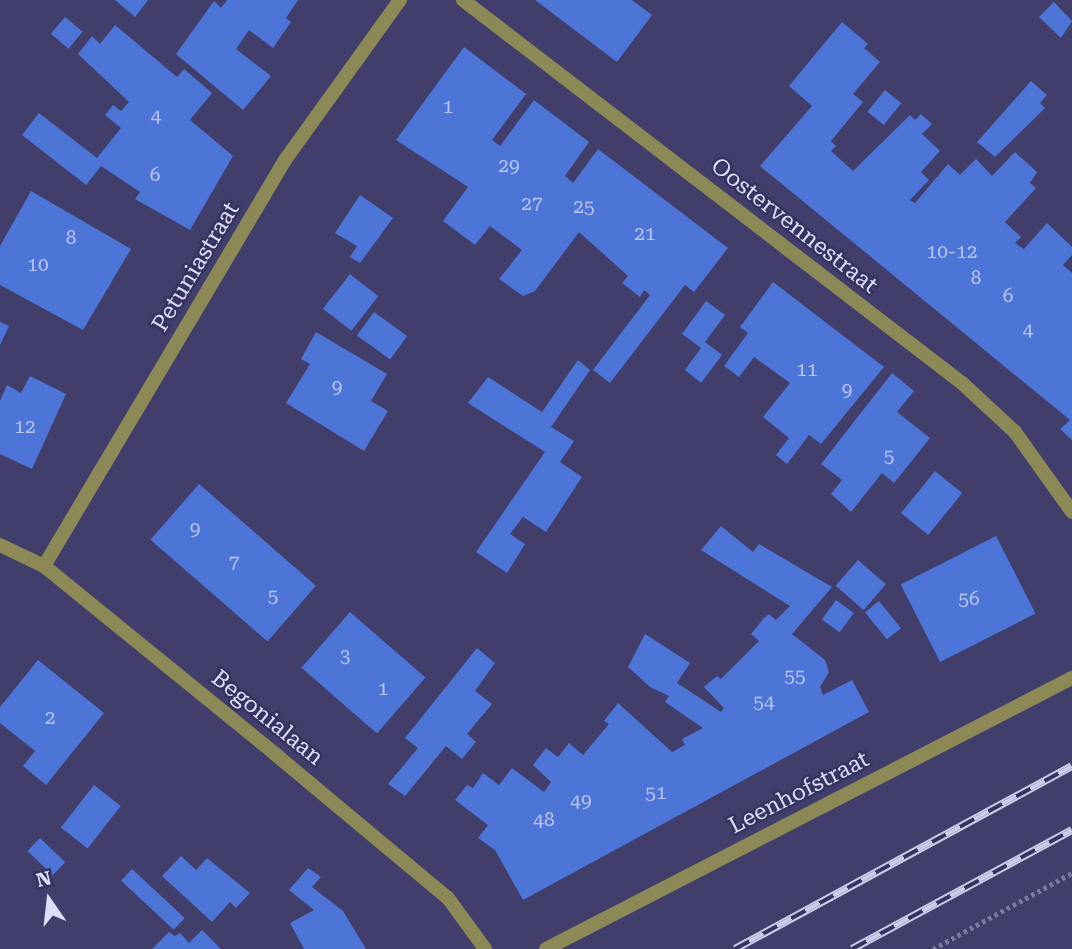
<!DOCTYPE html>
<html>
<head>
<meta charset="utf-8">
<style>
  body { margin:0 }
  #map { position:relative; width:1072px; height:949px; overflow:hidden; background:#413e6b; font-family:"Roboto Serif",serif }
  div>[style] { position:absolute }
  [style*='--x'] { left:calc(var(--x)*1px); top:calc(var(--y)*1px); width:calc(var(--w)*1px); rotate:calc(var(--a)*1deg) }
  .building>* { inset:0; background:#4d74d7; transform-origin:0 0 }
  .path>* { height:4.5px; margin-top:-2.25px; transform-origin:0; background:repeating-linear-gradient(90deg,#7b79a0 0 3.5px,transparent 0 7px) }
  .minor>* { height:14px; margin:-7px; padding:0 7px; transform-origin:7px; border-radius:7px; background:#8c8956 }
  .rail>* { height:8px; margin-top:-4px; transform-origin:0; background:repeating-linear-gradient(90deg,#373360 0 16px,#cccbe9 0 32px); box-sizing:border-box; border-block:2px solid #cccbe9 }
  span { translate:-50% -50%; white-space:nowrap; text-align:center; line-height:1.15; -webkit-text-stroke:5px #373360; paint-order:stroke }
  .number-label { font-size:19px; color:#bac4f1 }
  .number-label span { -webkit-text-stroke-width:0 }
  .street-label { font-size:23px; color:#dedefa }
  .north { position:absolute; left:14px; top:865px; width:70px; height:70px; -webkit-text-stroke:5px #373360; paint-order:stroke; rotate:346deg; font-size:19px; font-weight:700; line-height:28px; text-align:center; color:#dedefa }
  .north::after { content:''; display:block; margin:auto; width:24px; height:32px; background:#dedefa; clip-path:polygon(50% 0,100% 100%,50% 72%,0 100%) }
</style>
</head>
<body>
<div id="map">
  <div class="building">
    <i style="clip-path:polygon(115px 0,148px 0,135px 17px)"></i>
    <i style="clip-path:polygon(227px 0,298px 0,286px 18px,291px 22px,273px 48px,249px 30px,236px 49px,271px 76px,243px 110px,176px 54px,214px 1px,221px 8px)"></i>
    <i style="clip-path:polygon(535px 0,632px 0,652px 15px,617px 62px)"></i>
    <i style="clip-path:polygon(1054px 2px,1072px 21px,1061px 38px,1039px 17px)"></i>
    <i style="left:65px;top:17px;width:23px;height:22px;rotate:40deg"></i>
    <i style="clip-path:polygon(842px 22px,868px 44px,864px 48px,880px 62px,853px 94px,863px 102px,831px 141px,836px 146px,831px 151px,853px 171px,910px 115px,915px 120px,921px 114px,932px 124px,922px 134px,940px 151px,921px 172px,929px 180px,910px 200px,915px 203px,948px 164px,960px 175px,976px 159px,992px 176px,1015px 152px,1037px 172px,1030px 183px,1036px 188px,1005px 222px,1021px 237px,1015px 243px,1024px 249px,1047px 223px,1072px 247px,1072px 255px,1063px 265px,1072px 273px,1072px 440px,1060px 429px,1070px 420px,760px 166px,812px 106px,789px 86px)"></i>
    <i style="clip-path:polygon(115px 25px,177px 77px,184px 69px,212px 93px,190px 120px,233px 156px,190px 230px,135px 199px,140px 192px,101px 166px,86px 185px,22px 135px,39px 113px,97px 158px,121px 128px,105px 115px,113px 105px,121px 111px,129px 102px,78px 54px,92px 36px,100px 44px)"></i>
    <i style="clip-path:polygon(464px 47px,526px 94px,492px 140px,500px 146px,534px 100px,589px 142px,565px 176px,573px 183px,598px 149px,728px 248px,694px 292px,685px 285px,610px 383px,593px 370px,650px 295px,644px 290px,640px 297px,622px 283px,628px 276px,579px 232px,535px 291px,523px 296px,499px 279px,522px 250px,490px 226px,475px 245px,443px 221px,468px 187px,396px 140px)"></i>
    <i style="clip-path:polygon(1031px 81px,1047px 95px,1040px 103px,1045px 108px,995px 157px,977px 142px)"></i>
    <i style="left:885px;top:90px;width:21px;height:28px;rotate:39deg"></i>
    <i style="clip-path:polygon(31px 191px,131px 249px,83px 330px,0 285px,0 246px)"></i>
    <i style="clip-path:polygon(360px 195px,393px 218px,360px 263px,350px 257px,357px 246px,335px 233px)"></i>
    <i style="left:350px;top:274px;width:36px;height:44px;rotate:38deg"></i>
    <i style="clip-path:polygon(773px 282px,884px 367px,821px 444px,809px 435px,787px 464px,776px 455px,789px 438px,763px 417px,790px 383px,754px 357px,739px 377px,724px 366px,748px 333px,740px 327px)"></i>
    <i style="clip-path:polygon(706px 301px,725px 315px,705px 342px,722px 355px,701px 383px,685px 370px,701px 348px,682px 334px)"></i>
    <i style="left:374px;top:312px;width:41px;height:29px;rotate:36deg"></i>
    <i style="clip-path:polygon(0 322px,9px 326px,0 345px)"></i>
    <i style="clip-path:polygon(316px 332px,387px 374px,371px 401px,388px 411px,364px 451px,286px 403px,310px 364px,301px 359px)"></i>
    <i style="clip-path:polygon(578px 360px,590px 370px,551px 427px,574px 441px,560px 462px,582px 477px,546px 532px,523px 517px,510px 534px,525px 544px,507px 573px,476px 552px,545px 452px,468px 403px,488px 377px,542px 412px)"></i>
    <i style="clip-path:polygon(892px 373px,914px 391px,897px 412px,930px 438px,894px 483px,882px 473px,851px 512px,831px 494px,842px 480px,821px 464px)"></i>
    <i style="clip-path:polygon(30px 376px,66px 394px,32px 469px,0 454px,0 401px,7px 385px,21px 393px)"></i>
    <i style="left:935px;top:471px;width:35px;height:54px;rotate:39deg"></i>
    <i style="left:199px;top:484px;width:155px;height:74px;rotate:41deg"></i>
    <i style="clip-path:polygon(721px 526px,753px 552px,759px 544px,832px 587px,792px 634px,825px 660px,829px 672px,820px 687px,823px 695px,852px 680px,869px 712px,523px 900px,495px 850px,478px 838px,488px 825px,455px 800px,467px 785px,473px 788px,483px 773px,499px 785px,512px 768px,544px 792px,551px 782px,533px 765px,546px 748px,558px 757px,569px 743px,583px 755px,609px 724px,604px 721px,618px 703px,672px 752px,685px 745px,682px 739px,703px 728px,665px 702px,669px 696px,650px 687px,628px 667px,645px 634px,690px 663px,677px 683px,721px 712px,724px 708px,704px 687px,717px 676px,721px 679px,759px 641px,751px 634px,764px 618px,769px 614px,776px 620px,790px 606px,701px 550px)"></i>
    <i style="left:996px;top:536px;width:87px;height:107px;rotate:63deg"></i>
    <i style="left:858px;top:560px;width:37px;height:34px;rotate:41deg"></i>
    <i style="left:836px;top:600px;width:22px;height:24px;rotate:36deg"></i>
    <i style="left:879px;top:601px;width:35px;height:18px;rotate:51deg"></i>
    <i style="left:350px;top:612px;width:100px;height:74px;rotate:41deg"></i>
    <i style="clip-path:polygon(477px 648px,495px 663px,475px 691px,492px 704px,467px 734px,476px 742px,462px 759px,446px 746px,405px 796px,388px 784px,418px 748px,405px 738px)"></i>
    <i style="clip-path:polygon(38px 660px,104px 713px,46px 785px,23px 766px,35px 751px,0 723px,0 707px)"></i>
    <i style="left:94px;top:785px;width:34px;height:54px;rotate:38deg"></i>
    <i style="left:40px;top:838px;width:35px;height:18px;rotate:44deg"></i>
    <i style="clip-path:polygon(181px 856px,196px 870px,207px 858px,250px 893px,236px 908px,230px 902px,212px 922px,162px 876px)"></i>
    <i style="clip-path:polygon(308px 868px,321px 877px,312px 887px,343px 911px,366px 949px,304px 949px,290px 923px,314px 910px,289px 890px)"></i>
    <i style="left:132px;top:869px;width:72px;height:16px;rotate:43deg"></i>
    <i style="clip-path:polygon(202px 930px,221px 949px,152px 949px,169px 932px,175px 936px,180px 933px,189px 943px)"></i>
  </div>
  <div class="path">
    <i style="--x:933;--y:949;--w:158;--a:-28.7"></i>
  </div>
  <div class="minor">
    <i style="--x:463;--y:0;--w:629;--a:37.51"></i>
    <i style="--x:962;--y:383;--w:72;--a:42.8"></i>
    <i style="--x:1015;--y:432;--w:98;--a:54.5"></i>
    <i style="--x:0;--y:545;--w:49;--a:25.5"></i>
    <i style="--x:44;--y:566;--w:298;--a:39.1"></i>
    <i style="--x:275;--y:754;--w:225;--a:39.8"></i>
    <i style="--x:448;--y:898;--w:63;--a:54"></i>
    <i style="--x:44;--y:566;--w:472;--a:-59.3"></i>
    <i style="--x:285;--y:160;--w:197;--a:-54.3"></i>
    <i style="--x:546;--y:949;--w:592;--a:-27.26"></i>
  </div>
  <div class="rail">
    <i style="--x:735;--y:949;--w:383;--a:-28.5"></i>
    <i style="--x:852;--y:949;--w:250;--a:-28.4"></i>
  </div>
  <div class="number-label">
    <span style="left:448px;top:107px">1</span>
    <span style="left:156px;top:116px">4</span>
    <span style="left:509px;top:166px">29</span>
    <span style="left:155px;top:175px">6</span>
    <span style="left:532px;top:204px">27</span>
    <span style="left:584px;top:207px">25</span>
    <span style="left:645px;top:234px">21</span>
    <span style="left:71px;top:238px">8</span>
    <span style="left:952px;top:252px">10-12</span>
    <span style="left:38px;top:265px">10</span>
    <span style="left:976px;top:278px">8</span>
    <span style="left:1008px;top:296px">6</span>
    <span style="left:1028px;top:330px">4</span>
    <span style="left:807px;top:370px">11</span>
    <span style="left:337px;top:387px">9</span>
    <span style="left:847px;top:390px">9</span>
    <span style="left:25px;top:427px">12</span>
    <span style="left:889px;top:456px">5</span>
    <span style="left:195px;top:529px">9</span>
    <span style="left:234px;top:563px">7</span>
    <span style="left:273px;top:596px">5</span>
    <span style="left:969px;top:599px">56</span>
    <span style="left:345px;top:656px">3</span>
    <span style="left:795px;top:676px">55</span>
    <span style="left:383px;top:689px">1</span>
    <span style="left:764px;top:702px">54</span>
    <span style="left:50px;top:718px">2</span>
    <span style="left:656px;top:793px">51</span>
    <span style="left:581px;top:801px">49</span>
    <span style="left:544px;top:820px">48</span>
  </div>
  <div class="street-label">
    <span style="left:794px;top:226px;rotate:38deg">Oostervennestraat</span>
    <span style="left:196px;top:267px;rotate:-59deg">Petuniastraat</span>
    <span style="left:267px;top:718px;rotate:39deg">Begonialaan</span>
    <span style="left:799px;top:793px;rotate:-27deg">Leenhofstraat</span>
  </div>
  <div class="north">N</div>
</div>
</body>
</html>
